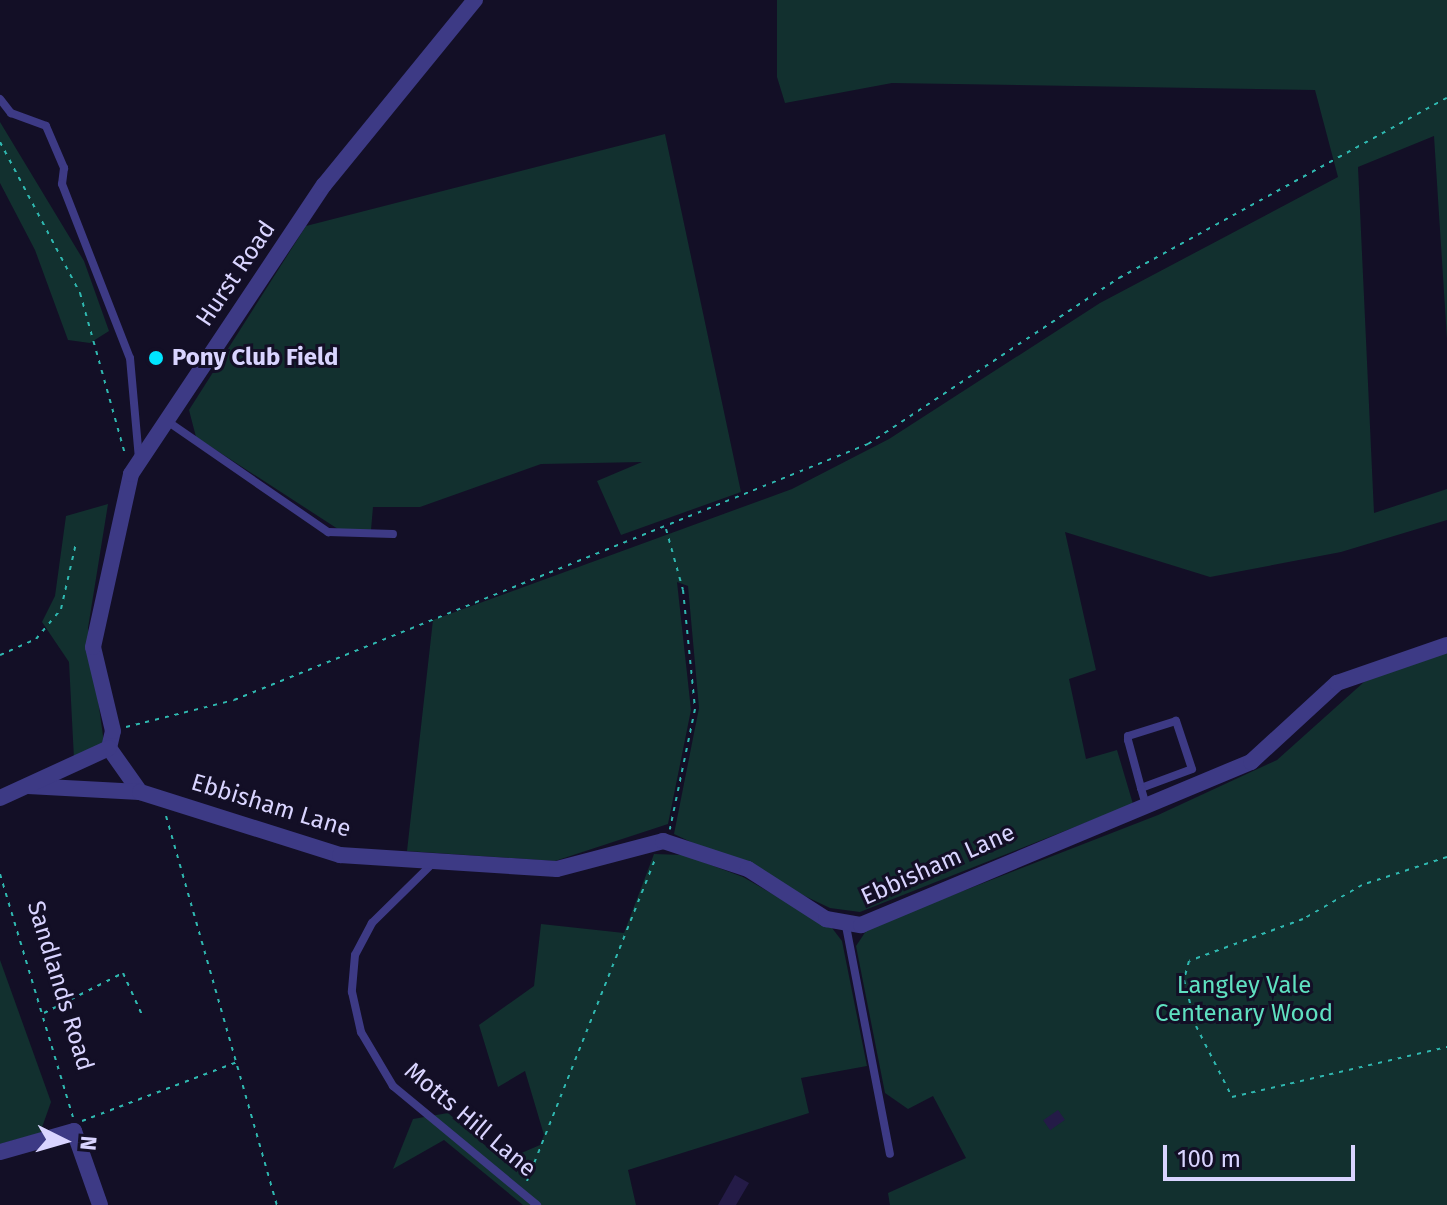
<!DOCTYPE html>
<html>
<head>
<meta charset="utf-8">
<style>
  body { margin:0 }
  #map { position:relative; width:1447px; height:1205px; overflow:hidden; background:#130f26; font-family:"Fira Sans",sans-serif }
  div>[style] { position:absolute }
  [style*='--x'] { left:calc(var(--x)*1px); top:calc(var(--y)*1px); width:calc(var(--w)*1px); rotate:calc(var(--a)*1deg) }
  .green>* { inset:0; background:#12302f }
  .building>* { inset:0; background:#241b47; transform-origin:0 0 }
  .path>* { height:2px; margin-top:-1px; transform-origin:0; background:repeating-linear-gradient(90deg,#2fb8b0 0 4px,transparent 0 10px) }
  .service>* { height:8px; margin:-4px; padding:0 4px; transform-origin:4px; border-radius:4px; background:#3d3a85 }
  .minor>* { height:16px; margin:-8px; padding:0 8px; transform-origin:8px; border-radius:8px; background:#3d3a85 }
  .dots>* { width:22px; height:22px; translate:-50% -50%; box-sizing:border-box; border:4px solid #130f26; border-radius:50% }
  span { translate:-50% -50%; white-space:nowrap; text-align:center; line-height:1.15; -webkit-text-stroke:6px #130f26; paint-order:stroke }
  .street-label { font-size:24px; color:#d9d4ff }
  .poi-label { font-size:24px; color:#d9d4ff; font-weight:700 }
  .left { translate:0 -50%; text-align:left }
  .park-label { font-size:24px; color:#5fe0c0 }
  .north { position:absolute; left:24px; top:1101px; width:80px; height:80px; -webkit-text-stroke:6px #130f26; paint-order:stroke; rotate:95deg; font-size:22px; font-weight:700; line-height:32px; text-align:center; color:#d9d4ff }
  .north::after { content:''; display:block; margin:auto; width:28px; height:36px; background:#d9d4ff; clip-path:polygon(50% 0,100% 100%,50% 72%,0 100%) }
  .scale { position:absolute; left:1163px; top:1145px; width:192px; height:36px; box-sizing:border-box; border:4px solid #d9d4ff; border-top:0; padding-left:10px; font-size:24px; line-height:28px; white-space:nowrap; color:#d9d4ff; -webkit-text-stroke:6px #130f26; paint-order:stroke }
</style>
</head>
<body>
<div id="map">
  <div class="green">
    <i style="clip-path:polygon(777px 0,1447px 0,1447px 339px,1434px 136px,1358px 167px,1374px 513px,1447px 489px,1447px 520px,1341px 552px,1210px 577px,1065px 532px,1096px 670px,1069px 679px,1086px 759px,1117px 750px,1133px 804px,860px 912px,830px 908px,674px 834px,699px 708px,688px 586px,677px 582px,691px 710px,668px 824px,555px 861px,407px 851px,433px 620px,792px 489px,889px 439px,1100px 303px,1338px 177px,1315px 90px,892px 83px,785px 103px,777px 77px)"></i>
    <i style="clip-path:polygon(0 122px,84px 261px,109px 331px,90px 343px,68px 340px,35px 250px,0 183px)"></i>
    <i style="clip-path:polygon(665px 134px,741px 492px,621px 535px,597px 481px,642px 462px,541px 464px,420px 507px,373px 507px,371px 530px,341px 531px,196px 437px,189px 410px,306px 226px)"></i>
    <i style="clip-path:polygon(108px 504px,88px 628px,104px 743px,74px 759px,69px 662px,42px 622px,55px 596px,66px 516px)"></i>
    <i style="clip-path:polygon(1447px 645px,1447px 1205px,890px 1205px,888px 1193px,966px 1158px,933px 1096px,908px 1109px,885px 1093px,856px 946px,868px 928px,1158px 815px,1277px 760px,1364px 682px)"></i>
    <i style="clip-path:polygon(654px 854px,684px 855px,743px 877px,832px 928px,842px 941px,867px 1066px,801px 1078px,809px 1113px,628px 1170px,636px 1205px,523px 1205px,444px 1140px,393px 1169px,413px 1119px,448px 1113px,503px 1161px,540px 1145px,544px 1135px,525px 1071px,498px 1087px,479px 1025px,534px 986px,541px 924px,624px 933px)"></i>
    <i style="clip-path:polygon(0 960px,51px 1102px,40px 1133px,0 1144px)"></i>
  </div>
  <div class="building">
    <i style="left:1058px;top:1110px;width:12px;height:18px;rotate:55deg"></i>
    <i style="clip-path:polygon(735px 1175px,749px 1183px,736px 1205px,718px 1205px)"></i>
  </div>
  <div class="path">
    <i style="--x:0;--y:142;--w:171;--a:62.1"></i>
    <i style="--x:80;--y:293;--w:167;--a:74.4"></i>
    <i style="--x:666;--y:529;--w:63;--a:74.4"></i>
    <i style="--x:683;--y:590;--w:120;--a:84.2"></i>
    <i style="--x:695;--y:709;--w:123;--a:101.8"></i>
    <i style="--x:0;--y:655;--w:39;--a:-24"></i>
    <i style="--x:36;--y:639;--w:39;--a:-50"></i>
    <i style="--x:61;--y:609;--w:68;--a:-77.2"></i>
    <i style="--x:126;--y:727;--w:111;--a:-14"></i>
    <i style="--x:234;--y:700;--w:684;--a:-21.99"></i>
    <i style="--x:868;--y:444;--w:301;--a:-33.5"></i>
    <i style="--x:1119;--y:278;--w:374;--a:-28.8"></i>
    <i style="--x:166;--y:816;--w:405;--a:74.1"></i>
    <i style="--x:1447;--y:857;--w:89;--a:161.8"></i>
    <i style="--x:1362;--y:885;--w:68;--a:150"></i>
    <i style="--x:1303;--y:919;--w:121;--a:159.8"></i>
    <i style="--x:1189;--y:961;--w:20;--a:105"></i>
    <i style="--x:1184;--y:980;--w:48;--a:75.4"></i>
    <i style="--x:1196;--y:1026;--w:80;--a:63.1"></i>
    <i style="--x:1232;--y:1097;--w:221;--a:-13.1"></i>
    <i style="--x:0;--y:874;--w:255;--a:73.3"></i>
    <i style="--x:44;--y:1013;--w:89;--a:-26.9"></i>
    <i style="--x:123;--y:973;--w:48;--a:65.6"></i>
    <i style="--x:82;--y:1121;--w:166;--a:-20.8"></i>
    <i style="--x:527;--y:1181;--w:346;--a:-68.3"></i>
  </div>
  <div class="service">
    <i style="--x:0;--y:99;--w:18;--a:52"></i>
    <i style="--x:11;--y:113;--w:37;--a:20"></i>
    <i style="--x:46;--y:126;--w:46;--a:66.8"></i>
    <i style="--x:64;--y:168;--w:16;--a:97"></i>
    <i style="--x:62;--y:184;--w:187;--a:68.7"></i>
    <i style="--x:130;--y:358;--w:101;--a:84.9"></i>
    <i style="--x:167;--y:421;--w:196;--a:34.6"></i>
    <i style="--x:328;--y:532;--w:65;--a:1.8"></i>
    <i style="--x:1141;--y:788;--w:54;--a:-20.4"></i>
    <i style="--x:1192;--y:769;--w:51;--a:-108.4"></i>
    <i style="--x:1176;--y:721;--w:50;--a:162.6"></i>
    <i style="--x:1128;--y:736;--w:4;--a:90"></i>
    <i style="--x:1128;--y:740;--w:50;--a:74.8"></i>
    <i style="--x:1141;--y:788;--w:19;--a:74"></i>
    <i style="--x:434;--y:862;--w:87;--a:135.5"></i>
    <i style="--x:372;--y:923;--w:36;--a:118"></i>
    <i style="--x:355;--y:955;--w:37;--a:95"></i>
    <i style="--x:352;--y:992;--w:41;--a:77.3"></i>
    <i style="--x:361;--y:1032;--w:63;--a:59.3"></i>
    <i style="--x:393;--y:1086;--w:187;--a:39.6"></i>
    <i style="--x:846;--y:926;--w:232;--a:79.1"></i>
  </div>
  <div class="minor">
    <i style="--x:109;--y:748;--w:17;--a:-77"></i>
    <i style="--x:113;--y:731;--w:86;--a:-103.4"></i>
    <i style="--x:93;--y:647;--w:177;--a:-77.6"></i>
    <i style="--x:131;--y:474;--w:348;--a:-56.3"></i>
    <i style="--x:324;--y:185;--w:239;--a:-50.8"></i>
    <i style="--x:109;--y:748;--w:54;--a:54.8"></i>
    <i style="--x:28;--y:786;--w:112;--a:3.1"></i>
    <i style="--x:140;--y:792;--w:210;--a:17.5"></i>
    <i style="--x:340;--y:855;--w:217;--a:3.7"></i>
    <i style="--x:557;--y:869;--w:110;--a:-14.8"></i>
    <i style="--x:663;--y:841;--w:89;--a:18.2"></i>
    <i style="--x:748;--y:869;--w:93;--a:32.7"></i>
    <i style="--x:826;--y:919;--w:36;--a:10"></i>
    <i style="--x:861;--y:925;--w:423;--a:-22.7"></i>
    <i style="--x:1251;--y:762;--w:117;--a:-42.6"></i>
    <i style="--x:1337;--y:683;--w:116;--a:-19.1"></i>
    <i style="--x:0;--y:798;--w:120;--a:-24.6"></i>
    <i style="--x:0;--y:1152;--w:77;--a:-15.8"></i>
    <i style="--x:74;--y:1131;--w:78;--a:70.6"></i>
  </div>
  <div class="dots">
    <i style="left:156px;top:358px;background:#00e5ff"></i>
  </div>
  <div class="street-label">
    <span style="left:236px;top:274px;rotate:-56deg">Hurst Road</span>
    <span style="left:271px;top:806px;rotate:17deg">Ebbisham Lane</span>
    <span style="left:938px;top:865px;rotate:-24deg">Ebbisham Lane</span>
    <span style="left:60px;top:986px;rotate:73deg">Sandlands Road</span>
    <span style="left:470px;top:1120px;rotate:40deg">Motts Hill Lane</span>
  </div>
  <div class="poi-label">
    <span class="left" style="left:172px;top:358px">Pony Club Field</span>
  </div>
  <div class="park-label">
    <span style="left:1244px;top:1000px">Langley Vale<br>Centenary Wood</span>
  </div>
  <div class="north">N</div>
  <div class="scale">100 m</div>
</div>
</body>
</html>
